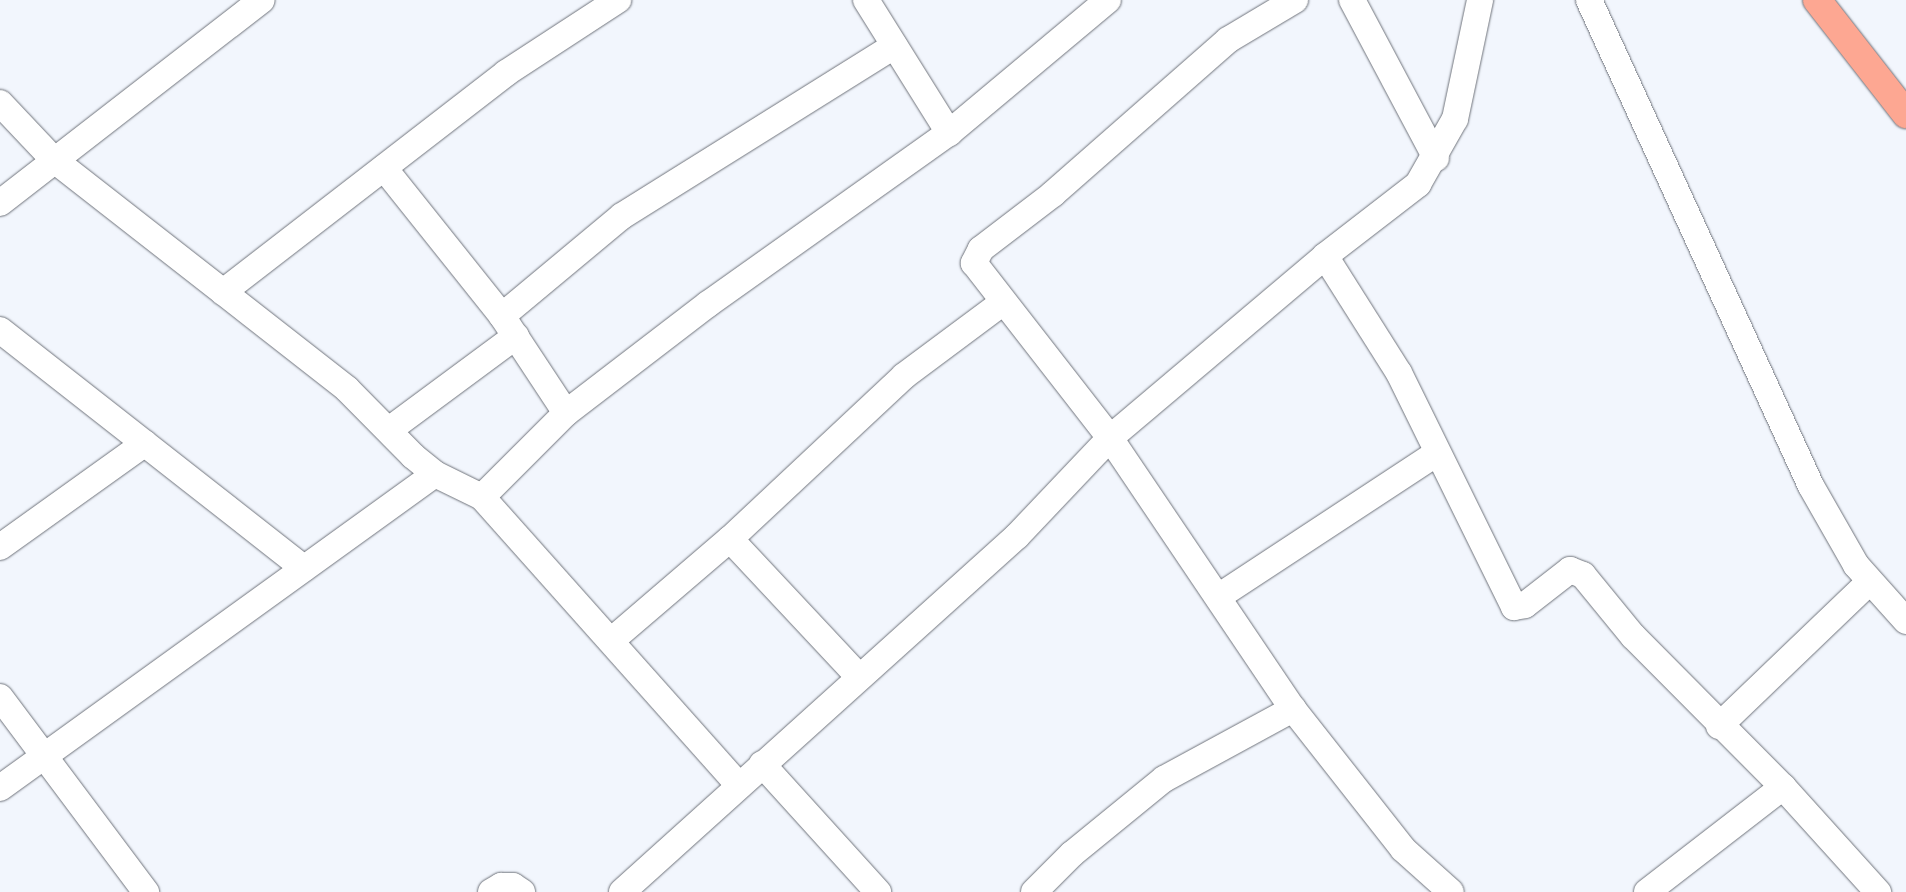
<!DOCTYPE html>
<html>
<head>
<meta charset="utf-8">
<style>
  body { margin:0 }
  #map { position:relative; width:1906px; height:892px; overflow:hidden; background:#f2f6fd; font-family:"Sofia Sans Condensed",sans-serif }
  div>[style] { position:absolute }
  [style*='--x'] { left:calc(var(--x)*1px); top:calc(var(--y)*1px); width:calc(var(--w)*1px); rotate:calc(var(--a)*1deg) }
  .roads { filter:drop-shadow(0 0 1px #6f737b) drop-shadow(0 0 1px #6f737b) }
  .street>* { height:26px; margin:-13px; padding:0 13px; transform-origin:13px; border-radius:13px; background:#fff }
  .highway>* { height:28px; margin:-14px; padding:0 14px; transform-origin:14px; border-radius:14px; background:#fda792 }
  span { translate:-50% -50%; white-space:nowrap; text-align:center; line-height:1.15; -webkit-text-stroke:5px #fff; paint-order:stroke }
</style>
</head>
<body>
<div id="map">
  <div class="roads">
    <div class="street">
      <i style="--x:866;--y:0;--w:157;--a:58"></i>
      <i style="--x:1295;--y:0;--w:78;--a:149.2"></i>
      <i style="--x:1228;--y:40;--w:233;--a:138.7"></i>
      <i style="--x:1053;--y:194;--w:91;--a:142.6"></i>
      <i style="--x:981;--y:249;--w:16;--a:117"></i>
      <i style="--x:974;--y:263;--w:222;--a:52.1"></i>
      <i style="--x:1110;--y:438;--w:327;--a:56"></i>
      <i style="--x:1293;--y:709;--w:178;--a:51.8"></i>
      <i style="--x:1403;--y:849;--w:64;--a:41.9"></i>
      <i style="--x:1352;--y:0;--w:179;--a:62"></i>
      <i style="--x:1589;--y:0;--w:534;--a:65.45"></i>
      <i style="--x:1811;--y:486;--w:91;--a:60.3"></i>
      <i style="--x:1856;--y:565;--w:75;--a:48.2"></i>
      <i style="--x:0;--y:103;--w:77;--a:46.6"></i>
      <i style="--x:53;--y:159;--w:373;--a:38"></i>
      <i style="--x:347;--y:389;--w:94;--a:45.4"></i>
      <i style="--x:413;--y:456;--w:28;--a:39"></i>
      <i style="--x:435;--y:474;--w:52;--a:26.1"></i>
      <i style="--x:482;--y:497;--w:386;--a:48.3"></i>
      <i style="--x:384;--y:168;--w:189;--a:51.4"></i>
      <i style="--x:502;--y:316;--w:116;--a:56.6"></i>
      <i style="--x:0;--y:203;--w:331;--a:-37.8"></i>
      <i style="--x:1325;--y:256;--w:138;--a:57.7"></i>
      <i style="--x:1399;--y:373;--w:261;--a:63.8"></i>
      <i style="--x:1514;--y:607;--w:11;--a:-10"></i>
      <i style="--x:1525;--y:605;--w:57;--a:-37.9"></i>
      <i style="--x:1570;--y:570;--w:14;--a:21"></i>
      <i style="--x:1583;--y:575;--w:79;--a:50.7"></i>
      <i style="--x:1633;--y:636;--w:213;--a:45.2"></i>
      <i style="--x:1783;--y:787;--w:142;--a:47.9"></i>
      <i style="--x:223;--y:292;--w:358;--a:-37.7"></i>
      <i style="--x:506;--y:73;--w:134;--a:-33.1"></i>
      <i style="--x:502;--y:316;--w:156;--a:-39.8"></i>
      <i style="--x:622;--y:216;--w:321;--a:-32"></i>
      <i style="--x:0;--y:330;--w:386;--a:38.1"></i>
      <i style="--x:389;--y:430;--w:158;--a:-36.5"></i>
      <i style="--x:482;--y:497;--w:119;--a:-45"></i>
      <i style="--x:566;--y:413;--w:179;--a:-37.5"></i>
      <i style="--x:708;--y:304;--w:296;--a:-35.4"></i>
      <i style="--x:949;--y:133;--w:207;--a:-39.9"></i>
      <i style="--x:730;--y:539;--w:189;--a:46.9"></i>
      <i style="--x:0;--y:547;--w:178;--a:-35.6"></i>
      <i style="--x:1218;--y:597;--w:261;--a:-33.3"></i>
      <i style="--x:612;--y:640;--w:155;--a:-40.6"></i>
      <i style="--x:730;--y:539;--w:238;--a:-43.1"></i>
      <i style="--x:904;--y:376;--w:122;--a:-36.7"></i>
      <i style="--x:0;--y:697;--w:244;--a:53.2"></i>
      <i style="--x:1719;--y:726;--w:208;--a:-43.8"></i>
      <i style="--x:762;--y:764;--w:173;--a:47.8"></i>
      <i style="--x:0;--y:788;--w:536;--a:-35.82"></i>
      <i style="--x:491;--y:892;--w:12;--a:-31"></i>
      <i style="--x:501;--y:886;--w:12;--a:0"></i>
      <i style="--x:513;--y:886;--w:11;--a:34"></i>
      <i style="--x:622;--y:892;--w:532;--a:-42.03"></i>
      <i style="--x:1017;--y:536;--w:135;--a:-46.5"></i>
      <i style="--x:1110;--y:438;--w:282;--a:-40.2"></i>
      <i style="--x:1325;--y:256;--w:118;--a:-37.7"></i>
      <i style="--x:1418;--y:184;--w:75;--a:-60.4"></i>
      <i style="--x:1455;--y:119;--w:122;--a:-78.1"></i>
      <i style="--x:1034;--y:892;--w:54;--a:-45"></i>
      <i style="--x:1072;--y:854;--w:119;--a:-39.2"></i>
      <i style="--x:1164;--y:779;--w:147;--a:-28.5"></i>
      <i style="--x:1647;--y:892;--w:172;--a:-37.7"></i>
    </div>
    <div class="highway">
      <i style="--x:1817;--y:0;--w:145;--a:52"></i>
    </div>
  </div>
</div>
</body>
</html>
